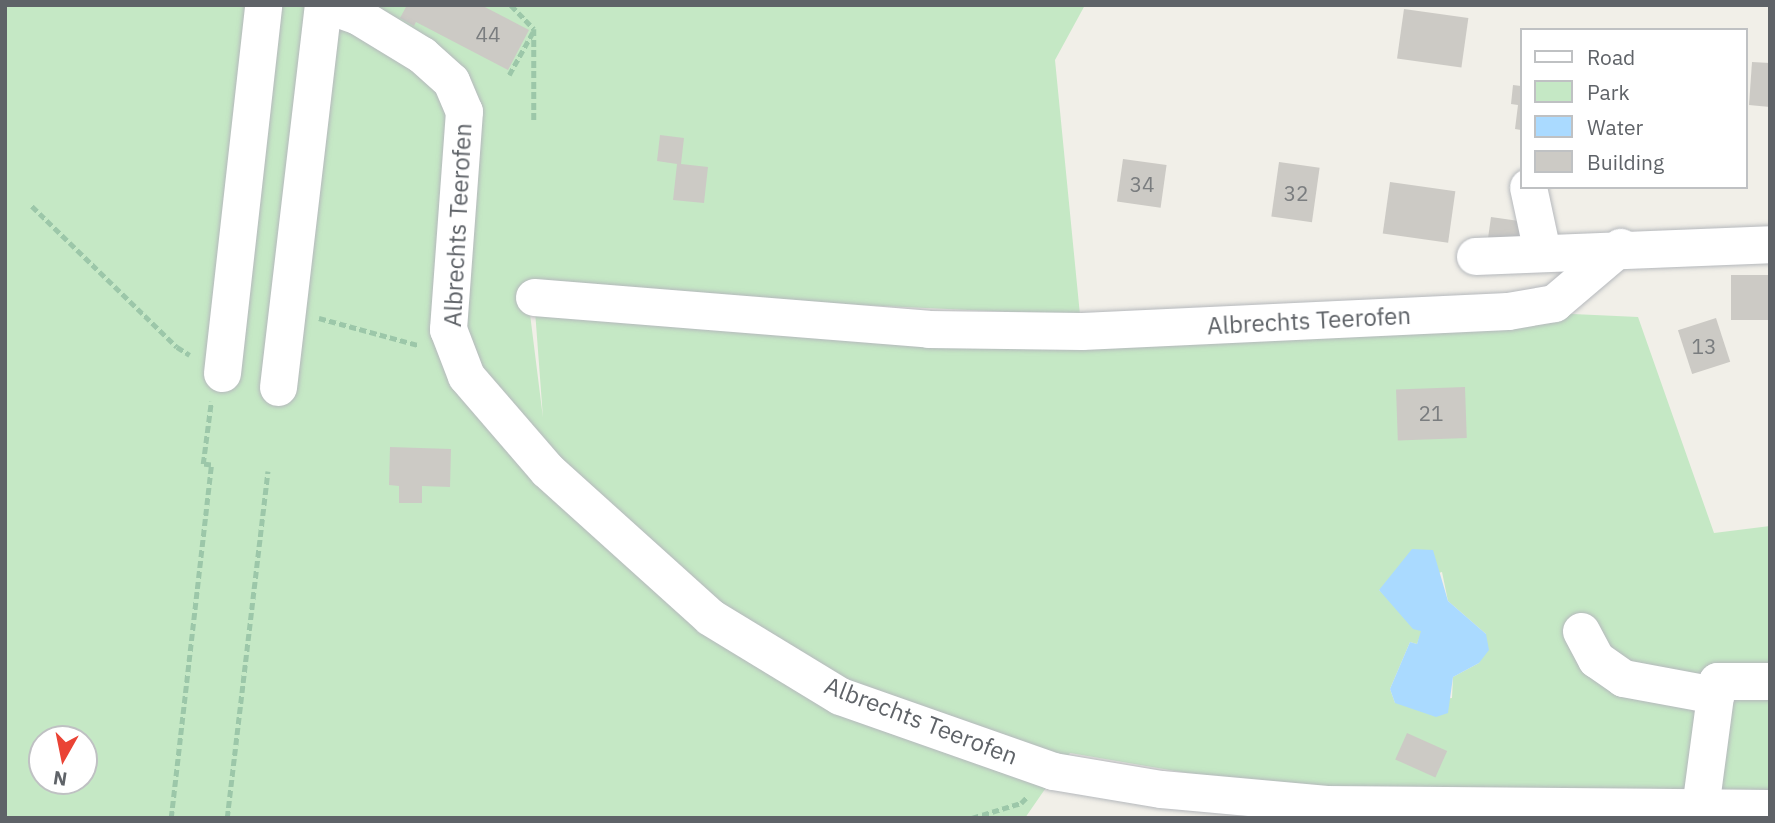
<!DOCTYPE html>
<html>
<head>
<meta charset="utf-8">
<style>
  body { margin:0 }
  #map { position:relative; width:1775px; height:823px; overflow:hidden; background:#f1efe8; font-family:"IBM Plex Sans",sans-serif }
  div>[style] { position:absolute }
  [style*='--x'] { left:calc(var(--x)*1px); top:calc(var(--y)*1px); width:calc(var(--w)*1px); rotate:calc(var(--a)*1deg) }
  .green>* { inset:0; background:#c5e8c5 }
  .water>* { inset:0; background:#aadaff }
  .building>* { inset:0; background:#cccac5; transform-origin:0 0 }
  .path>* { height:4.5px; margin-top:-2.25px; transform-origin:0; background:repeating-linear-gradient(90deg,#9cc7a9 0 7px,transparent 0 10.5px) }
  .roads { filter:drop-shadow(0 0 2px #b5b8bc) drop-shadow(0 0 2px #b5b8bc) }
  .minor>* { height:37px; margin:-18.5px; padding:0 18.5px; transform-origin:18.5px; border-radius:18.5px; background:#fff }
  span { translate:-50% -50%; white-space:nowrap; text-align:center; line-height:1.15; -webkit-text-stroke:5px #fff; paint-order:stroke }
  .number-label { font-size:21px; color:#7a7d7f }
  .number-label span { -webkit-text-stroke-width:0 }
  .street-label { font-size:24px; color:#5f6368 }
  .frame { position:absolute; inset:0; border:7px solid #5f6368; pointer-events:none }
  .legend { position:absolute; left:1520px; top:28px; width:228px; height:161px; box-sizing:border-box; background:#fff; border:2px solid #bfc1c3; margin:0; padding:9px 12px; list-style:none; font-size:21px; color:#5f6368 }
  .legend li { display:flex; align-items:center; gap:14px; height:35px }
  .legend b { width:35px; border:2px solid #bfc1c3 }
  .north { position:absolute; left:28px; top:725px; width:70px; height:70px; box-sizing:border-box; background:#fff; border:2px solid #bfc1c3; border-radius:50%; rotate:189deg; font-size:19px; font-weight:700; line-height:28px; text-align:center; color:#5f6368 }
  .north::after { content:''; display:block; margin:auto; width:24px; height:32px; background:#ea4335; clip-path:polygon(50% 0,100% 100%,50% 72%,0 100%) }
</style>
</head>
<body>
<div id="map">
  <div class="green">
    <i style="clip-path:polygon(evenodd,5px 5px,1085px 5px,1055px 60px,1080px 315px,527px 290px,543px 418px,534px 297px,929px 329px,1508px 311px,1638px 317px,1714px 533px,1770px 526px,1770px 791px,1304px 787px,1240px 782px,1070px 753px,1025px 818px,5px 818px,5px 5px,1442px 572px,1448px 601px,1486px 634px,1479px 663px,1453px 677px,1452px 698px,1395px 703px,1390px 689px,1410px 642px,1417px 644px,1422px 631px,1379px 590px,1442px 572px,5px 5px,42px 739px,84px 739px,84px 781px,42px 781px,42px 739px)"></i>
  </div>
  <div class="water">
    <i style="clip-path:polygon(1412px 549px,1433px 550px,1448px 601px,1486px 634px,1489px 650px,1479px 663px,1453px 677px,1448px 713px,1436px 717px,1395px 703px,1390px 689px,1410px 642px,1417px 644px,1421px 631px,1413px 629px,1379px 590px)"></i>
  </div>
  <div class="building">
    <i style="clip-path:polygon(407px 5px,481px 5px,529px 30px,508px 70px,416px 22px,414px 26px,400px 18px)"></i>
    <i style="left:1404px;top:9px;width:65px;height:50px;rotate:8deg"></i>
    <i style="clip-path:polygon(1752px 62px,1770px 63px,1770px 107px,1749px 105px)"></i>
    <i style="clip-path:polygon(1513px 85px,1521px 86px,1521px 130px,1515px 129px,1518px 105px,1511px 104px)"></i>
    <i style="clip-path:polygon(660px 135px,684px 138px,681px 164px,708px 167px,704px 203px,673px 200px,677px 164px,657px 161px)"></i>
    <i style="left:1123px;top:159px;width:44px;height:43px;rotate:8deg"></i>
    <i style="left:1279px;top:162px;width:41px;height:55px;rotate:8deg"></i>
    <i style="left:1390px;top:182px;width:66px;height:52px;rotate:8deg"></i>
    <i style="left:1491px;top:217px;width:30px;height:27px;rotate:8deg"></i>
    <i style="left:1770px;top:275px;width:45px;height:39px;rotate:90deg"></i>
    <i style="left:1716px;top:318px;width:46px;height:40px;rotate:72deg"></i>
    <i style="left:1465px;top:387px;width:51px;height:69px;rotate:88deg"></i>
    <i style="clip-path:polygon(390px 447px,451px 449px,450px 487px,422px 486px,422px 503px,399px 503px,399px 486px,389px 485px)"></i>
    <i style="left:1407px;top:733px;width:44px;height:29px;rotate:24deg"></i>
  </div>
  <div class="path">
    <i style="--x:511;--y:5;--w:33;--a:46"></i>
    <i style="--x:534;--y:29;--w:91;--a:90"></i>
    <i style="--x:509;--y:75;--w:51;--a:-60.9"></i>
    <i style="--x:32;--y:206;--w:202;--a:44.2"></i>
    <i style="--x:177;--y:347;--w:15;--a:32"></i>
    <i style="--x:319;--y:318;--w:103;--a:15.3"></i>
    <i style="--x:171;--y:818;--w:355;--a:-83.5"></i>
    <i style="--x:211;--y:465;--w:8;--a:-173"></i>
    <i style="--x:203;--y:464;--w:63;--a:-82.6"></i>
    <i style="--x:227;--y:818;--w:349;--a:-83.3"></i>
    <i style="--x:232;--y:818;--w:146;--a:0"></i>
    <i style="--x:972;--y:818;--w:51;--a:-17"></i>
    <i style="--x:1021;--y:803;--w:10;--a:-45"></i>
  </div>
  <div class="roads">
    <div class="minor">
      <i style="--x:328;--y:5;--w:32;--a:20"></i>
      <i style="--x:358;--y:16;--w:75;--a:31.4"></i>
      <i style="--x:422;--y:55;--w:39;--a:42"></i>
      <i style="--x:451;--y:81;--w:33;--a:67"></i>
      <i style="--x:464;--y:111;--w:219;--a:94.2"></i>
      <i style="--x:448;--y:329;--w:50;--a:69"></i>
      <i style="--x:466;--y:376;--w:124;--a:49.2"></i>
      <i style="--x:547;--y:470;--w:219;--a:42"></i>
      <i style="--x:710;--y:617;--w:152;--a:31.3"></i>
      <i style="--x:840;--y:696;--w:226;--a:19.4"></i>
      <i style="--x:1053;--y:771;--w:109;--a:9.5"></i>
      <i style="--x:1161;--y:789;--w:166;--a:5.2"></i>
      <i style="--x:1326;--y:804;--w:444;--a:0.5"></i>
      <i style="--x:1528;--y:187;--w:66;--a:77.8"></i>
      <i style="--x:1475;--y:256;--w:295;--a:-2.3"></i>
      <i style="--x:534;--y:297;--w:395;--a:4.6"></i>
      <i style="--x:928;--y:329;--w:154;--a:0.7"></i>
      <i style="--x:1082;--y:331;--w:426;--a:-2.7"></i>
      <i style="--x:1508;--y:311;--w:47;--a:-9.9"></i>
      <i style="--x:1554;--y:303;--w:87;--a:-40.3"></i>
      <i style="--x:222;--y:373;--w:370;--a:-83.6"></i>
      <i style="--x:278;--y:387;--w:385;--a:-83.3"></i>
      <i style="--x:1581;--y:631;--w:32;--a:62"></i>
      <i style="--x:1596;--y:659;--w:33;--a:35"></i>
      <i style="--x:1623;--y:678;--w:94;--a:10.5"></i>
      <i style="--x:1700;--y:808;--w:128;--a:-82.4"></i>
      <i style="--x:1717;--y:681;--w:53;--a:0"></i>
    </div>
  </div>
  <div class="number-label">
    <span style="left:488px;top:34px">44</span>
    <span style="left:1142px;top:184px">34</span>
    <span style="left:1296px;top:193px">32</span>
    <span style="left:1704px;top:346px">13</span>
    <span style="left:1431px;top:413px">21</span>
  </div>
  <div class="street-label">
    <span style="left:458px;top:225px;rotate:-87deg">Albrechts Teerofen</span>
    <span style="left:1309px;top:321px;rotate:-3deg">Albrechts Teerofen</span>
    <span style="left:921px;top:721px;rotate:21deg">Albrechts Teerofen</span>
  </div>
  <div class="frame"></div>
  <ul class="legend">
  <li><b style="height:9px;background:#fff"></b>Road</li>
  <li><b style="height:19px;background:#c5e8c5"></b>Park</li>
  <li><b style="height:19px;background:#aadaff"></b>Water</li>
  <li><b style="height:19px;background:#cccac5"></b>Building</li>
  </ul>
  <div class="north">N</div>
</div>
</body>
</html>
